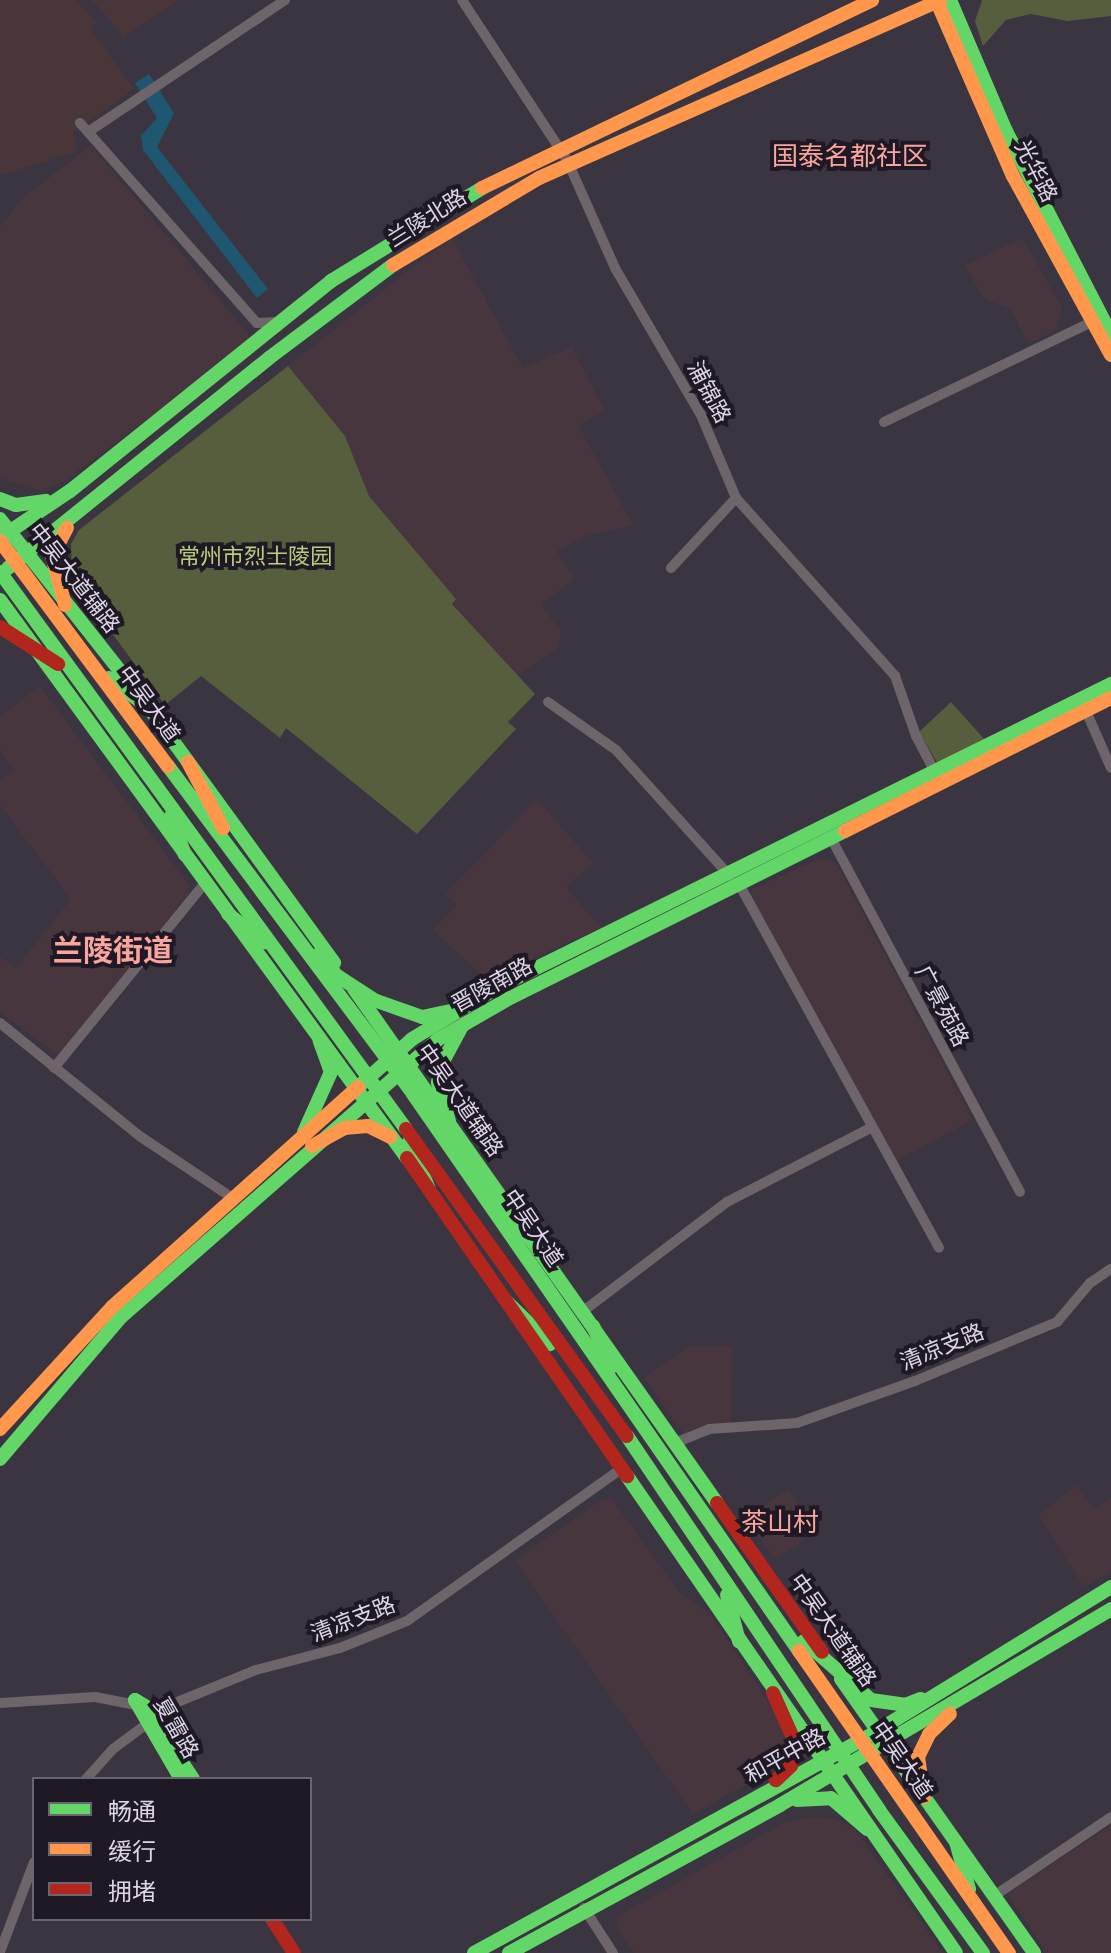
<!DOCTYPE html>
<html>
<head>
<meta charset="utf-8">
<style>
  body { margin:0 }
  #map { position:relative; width:1111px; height:1953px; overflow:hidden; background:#3b3441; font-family:"PT Sans Narrow","Noto Sans SC",sans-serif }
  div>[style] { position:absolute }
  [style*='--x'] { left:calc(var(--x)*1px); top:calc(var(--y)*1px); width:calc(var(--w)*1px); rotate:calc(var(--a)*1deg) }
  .commercial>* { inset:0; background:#47363e }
  .industrial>* { inset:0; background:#493639 }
  .green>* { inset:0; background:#575e3d }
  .water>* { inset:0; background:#205770 }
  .street>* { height:10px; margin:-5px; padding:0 5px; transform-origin:5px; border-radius:5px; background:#6e656b }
  .fast>* { height:14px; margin:-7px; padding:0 7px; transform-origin:7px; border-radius:7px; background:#63d668 }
  .slow>* { height:14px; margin:-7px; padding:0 7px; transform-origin:7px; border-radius:7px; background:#ff974d }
  .jam>* { height:14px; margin:-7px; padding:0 7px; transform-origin:7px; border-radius:7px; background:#b3261e }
  span { translate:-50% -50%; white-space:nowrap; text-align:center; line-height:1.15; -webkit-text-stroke:8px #1f1925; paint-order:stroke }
  .street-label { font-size:22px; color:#ded6e6 }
  .park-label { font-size:22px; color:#bacd7d }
  .quarter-label { font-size:26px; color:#f9a59e }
  .district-label { font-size:30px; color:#f9a59e; font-weight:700 }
  .legend { position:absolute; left:32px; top:1777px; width:280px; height:144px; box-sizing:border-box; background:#1f1925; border:2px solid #6b6572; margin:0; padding:10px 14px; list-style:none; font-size:24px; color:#ded6e6 }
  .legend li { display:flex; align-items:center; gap:16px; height:40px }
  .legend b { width:40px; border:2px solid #6b6572 }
</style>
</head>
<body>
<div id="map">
  <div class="commercial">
    <i style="clip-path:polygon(91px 145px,249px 335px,247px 345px,63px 482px,39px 491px,0 478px,0 226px,22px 199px)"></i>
    <i style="clip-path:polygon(451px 237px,523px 368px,572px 347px,605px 411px,578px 425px,634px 526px,588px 535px,557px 551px,575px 579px,541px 604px,561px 632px,558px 648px,518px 676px,452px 603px,456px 599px,369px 496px,345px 436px,288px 366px)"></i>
    <i style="clip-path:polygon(1023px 238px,1062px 308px,1057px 330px,1029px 343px,1010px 309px,983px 298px,965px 265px)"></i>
    <i style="clip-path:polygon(40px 686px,189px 885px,189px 894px,60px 1056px,0 1013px,0 957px,16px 968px,71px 899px,0 805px,0 781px,15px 771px,0 750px,0 716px)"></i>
    <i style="clip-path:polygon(537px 799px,593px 863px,566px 887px,601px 928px,486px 979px,433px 930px,457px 905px,445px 894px)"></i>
    <i style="clip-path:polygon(822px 858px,836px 863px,973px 1120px,895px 1161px,750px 897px,752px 889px)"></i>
    <i style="clip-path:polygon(692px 1345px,732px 1346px,731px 1425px,684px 1434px,644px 1377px)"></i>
    <i style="clip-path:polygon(1078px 1485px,1094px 1510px,1111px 1498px,1111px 1572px,1084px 1587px,1038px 1515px)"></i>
    <i style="clip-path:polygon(789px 1489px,810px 1526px,800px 1545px,774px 1558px,743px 1516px)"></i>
    <i style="clip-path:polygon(611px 1498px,680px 1593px,711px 1615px,785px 1727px,786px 1744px,776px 1768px,693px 1814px,515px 1561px,598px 1502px)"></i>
    <i style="clip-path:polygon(811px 1817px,835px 1819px,854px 1828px,943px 1953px,634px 1953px,616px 1925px,620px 1915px,784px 1823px)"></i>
    <i style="clip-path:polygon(1111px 1825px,1111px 1953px,1047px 1953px,1007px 1894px)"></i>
  </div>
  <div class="industrial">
    <i style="clip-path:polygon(0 0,74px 0,97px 22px,90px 28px,134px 89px,73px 133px,77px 152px,0 175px)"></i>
    <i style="clip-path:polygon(92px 0,179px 0,124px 37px)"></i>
  </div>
  <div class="green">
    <i style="clip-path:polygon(982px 0,1111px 0,1111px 16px,1068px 21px,1031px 14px,1006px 20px,983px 46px,975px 21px)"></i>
    <i style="clip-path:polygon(288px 366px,345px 436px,369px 496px,456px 599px,452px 604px,535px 694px,508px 722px,516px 729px,417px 834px,286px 728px,280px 738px,201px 676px,165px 705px,72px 579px,71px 544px,79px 530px)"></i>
    <i style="clip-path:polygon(951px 702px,986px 741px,938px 764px,919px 732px)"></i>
  </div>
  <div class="water">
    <i style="clip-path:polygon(149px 74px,174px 113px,157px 147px,268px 289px,257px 298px,143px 150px,141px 136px,157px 118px,135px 83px)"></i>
  </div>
  <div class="street">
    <i style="--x:462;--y:0;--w:191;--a:56.7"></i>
    <i style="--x:567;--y:160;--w:118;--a:66"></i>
    <i style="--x:615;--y:268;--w:170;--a:59.7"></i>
    <i style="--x:701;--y:415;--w:90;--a:67.1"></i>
    <i style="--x:736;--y:498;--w:239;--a:48.2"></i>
    <i style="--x:895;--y:676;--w:64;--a:70.7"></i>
    <i style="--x:916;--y:736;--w:43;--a:62.2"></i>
    <i style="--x:80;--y:123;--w:267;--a:48.5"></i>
    <i style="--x:257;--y:323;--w:21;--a:-3"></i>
    <i style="--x:88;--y:132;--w:237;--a:-33.8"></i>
    <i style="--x:884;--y:422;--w:235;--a:-25.7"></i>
    <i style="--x:671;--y:568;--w:96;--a:-47.1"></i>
    <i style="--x:548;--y:702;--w:83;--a:35.2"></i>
    <i style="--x:616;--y:750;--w:169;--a:47.9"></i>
    <i style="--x:1086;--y:711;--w:62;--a:66.3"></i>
    <i style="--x:831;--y:838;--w:401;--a:61.9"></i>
    <i style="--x:739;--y:884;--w:415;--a:61.2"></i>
    <i style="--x:0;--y:1023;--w:181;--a:39"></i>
    <i style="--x:141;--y:1137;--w:108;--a:33.7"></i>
    <i style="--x:54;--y:1068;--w:239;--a:-50.8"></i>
    <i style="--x:582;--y:1312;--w:182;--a:-37.2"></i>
    <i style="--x:727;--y:1202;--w:163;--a:-27.3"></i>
    <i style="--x:675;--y:1443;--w:37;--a:-22"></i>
    <i style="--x:709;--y:1429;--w:88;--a:-3.9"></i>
    <i style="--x:797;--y:1423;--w:125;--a:-19.6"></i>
    <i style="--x:915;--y:1381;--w:154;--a:-22.6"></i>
    <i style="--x:1057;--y:1322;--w:51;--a:-49.8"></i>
    <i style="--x:1090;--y:1283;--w:25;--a:-34"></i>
    <i style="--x:0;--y:1703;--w:95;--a:-3.6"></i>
    <i style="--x:95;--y:1697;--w:42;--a:11"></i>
    <i style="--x:86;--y:1779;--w:40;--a:-48"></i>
    <i style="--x:113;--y:1749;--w:77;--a:-36.6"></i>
    <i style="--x:175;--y:1703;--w:87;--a:-22.2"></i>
    <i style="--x:256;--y:1670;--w:87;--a:-14.7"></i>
    <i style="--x:340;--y:1648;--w:72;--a:-21.9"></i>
    <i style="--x:407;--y:1621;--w:264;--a:-35.4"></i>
    <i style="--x:994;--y:1896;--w:141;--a:-34"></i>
    <i style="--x:584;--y:1908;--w:54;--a:57.2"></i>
    <i style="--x:0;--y:1952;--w:96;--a:-69.3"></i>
  </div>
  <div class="fast">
    <i style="--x:950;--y:0;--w:142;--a:66.9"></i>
    <i style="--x:1006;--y:131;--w:229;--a:62.7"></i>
    <i style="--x:0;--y:499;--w:17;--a:21"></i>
    <i style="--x:16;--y:505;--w:30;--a:-8"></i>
    <i style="--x:0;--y:519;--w:241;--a:51.7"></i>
    <i style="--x:149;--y:708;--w:315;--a:54"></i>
    <i style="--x:0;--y:538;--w:84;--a:-33.9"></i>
    <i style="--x:70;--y:491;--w:335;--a:-38.8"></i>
    <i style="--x:331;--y:281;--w:177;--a:-31.6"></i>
    <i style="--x:8;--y:568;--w:335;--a:-38.8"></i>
    <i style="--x:269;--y:358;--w:155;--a:-36.9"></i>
    <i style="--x:0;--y:572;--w:689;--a:53.91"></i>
    <i style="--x:0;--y:600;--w:691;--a:53.89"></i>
    <i style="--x:109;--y:678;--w:50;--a:36.9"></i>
    <i style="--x:168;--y:766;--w:409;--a:53.2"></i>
    <i style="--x:413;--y:1094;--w:678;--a:55.28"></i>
    <i style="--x:171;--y:816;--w:41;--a:70.3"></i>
    <i style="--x:228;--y:914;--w:46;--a:37.9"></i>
    <i style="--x:319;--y:954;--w:27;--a:51"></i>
    <i style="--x:336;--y:975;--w:45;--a:33.3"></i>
    <i style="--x:374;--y:1000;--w:51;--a:19.5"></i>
    <i style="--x:422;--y:1017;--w:35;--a:-12"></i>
    <i style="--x:354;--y:989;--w:629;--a:54.77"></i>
    <i style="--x:358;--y:1087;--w:72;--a:-41.6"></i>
    <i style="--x:412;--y:1039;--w:103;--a:-31.1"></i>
    <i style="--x:500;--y:986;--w:682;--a:-26.3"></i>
    <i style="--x:449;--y:1121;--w:40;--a:-106"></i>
    <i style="--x:438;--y:1083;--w:16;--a:-83"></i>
    <i style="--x:440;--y:1067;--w:47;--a:-61.8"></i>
    <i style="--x:304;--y:1132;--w:66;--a:-65.8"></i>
    <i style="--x:331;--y:1072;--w:33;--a:-110"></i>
    <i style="--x:409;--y:1142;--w:51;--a:66.9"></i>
    <i style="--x:505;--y:1215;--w:34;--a:43"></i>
    <i style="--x:508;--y:1303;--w:59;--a:44.3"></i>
    <i style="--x:593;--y:1326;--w:45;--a:66.3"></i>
    <i style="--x:627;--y:1436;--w:451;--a:56"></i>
    <i style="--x:879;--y:1810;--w:177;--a:54"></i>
    <i style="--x:0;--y:1459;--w:187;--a:-49.6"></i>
    <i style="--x:121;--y:1317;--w:420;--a:-41.2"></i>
    <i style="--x:437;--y:1040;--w:82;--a:-30"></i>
    <i style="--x:508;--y:999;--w:377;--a:-26.5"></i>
    <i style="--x:627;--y:1476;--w:579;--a:55.4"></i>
    <i style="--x:727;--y:1595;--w:48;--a:75.4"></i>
    <i style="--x:804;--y:1641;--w:89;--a:41.4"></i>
    <i style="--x:871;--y:1700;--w:34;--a:8"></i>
    <i style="--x:905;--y:1705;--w:17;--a:-21"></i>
    <i style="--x:841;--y:1679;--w:335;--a:54.8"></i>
    <i style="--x:135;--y:1700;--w:12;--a:31"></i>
    <i style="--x:145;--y:1706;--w:87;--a:56.7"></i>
    <i style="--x:135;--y:1700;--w:91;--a:59.8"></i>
    <i style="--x:797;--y:1800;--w:34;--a:-3"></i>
    <i style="--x:831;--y:1798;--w:48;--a:40.7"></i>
    <i style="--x:956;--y:1842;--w:49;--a:74.5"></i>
    <i style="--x:474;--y:1953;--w:460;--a:-28.8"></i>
    <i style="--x:877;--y:1731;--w:275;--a:-31.6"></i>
    <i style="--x:509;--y:1953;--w:309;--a:-28.6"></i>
    <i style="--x:780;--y:1805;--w:385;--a:-30.6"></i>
  </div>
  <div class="slow">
    <i style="--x:936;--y:0;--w:192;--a:66.4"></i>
    <i style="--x:1013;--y:176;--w:204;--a:61.3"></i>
    <i style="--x:482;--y:188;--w:433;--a:-25.7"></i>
    <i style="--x:393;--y:265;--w:170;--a:-30.8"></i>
    <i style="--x:539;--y:178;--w:439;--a:-23.9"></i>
    <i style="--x:0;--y:541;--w:281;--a:53.3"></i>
    <i style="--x:65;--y:605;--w:51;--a:-104.9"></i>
    <i style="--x:52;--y:556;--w:32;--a:-62"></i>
    <i style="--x:188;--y:762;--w:75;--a:62.1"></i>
    <i style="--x:845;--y:831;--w:297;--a:-26.6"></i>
    <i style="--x:312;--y:1146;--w:37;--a:-29"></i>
    <i style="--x:344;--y:1128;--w:24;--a:-5"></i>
    <i style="--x:368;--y:1126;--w:25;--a:26"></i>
    <i style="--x:0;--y:1429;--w:166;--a:-47.4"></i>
    <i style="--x:112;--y:1307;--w:330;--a:-41.8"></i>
    <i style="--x:799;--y:1651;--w:368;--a:55.2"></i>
    <i style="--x:924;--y:1797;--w:40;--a:-98.5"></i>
    <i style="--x:918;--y:1757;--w:25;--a:-64"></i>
    <i style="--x:929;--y:1734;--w:29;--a:-44"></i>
  </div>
  <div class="jam">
    <i style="--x:0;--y:627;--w:69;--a:32.5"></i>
    <i style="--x:406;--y:1129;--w:378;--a:54.3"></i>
    <i style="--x:407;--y:1158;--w:387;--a:55.3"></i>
    <i style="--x:717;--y:1503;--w:182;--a:54.8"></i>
    <i style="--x:773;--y:1693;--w:51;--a:65.9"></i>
    <i style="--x:794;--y:1740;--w:26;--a:97"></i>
    <i style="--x:791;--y:1766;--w:21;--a:137"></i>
    <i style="--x:272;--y:1919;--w:40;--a:57.1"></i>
  </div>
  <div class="street-label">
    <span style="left:1036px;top:171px;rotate:63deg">光华路</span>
    <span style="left:427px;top:218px;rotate:-32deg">兰陵北路</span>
    <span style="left:709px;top:392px;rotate:62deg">浦锦路</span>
    <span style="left:74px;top:578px;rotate:52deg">中吴大道辅路</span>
    <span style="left:149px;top:704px;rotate:54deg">中吴大道</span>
    <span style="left:492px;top:985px;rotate:-29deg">晋陵南路</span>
    <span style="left:942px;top:1006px;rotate:62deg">广景苑路</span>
    <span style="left:460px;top:1100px;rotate:55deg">中吴大道辅路</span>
    <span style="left:533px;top:1228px;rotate:56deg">中吴大道</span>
    <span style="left:942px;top:1347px;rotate:-22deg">清凉支路</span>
    <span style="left:353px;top:1619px;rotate:-21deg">清凉支路</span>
    <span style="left:833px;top:1630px;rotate:55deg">中吴大道辅路</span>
    <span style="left:176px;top:1728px;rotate:60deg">夏雷路</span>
    <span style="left:785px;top:1756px;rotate:-29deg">和平中路</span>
    <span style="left:902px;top:1760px;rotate:55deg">中吴大道</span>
  </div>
  <div class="park-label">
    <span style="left:255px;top:557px">常州市烈士陵园</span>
  </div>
  <div class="quarter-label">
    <span style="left:850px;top:156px">国泰名都社区</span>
    <span style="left:780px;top:1522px">茶山村</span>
  </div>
  <div class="district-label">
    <span style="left:113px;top:950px">兰陵街道</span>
  </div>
  <ul class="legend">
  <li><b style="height:10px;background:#63d668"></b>畅通</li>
  <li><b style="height:10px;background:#ff974d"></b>缓行</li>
  <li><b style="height:10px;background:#b3261e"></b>拥堵</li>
  </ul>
</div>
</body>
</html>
